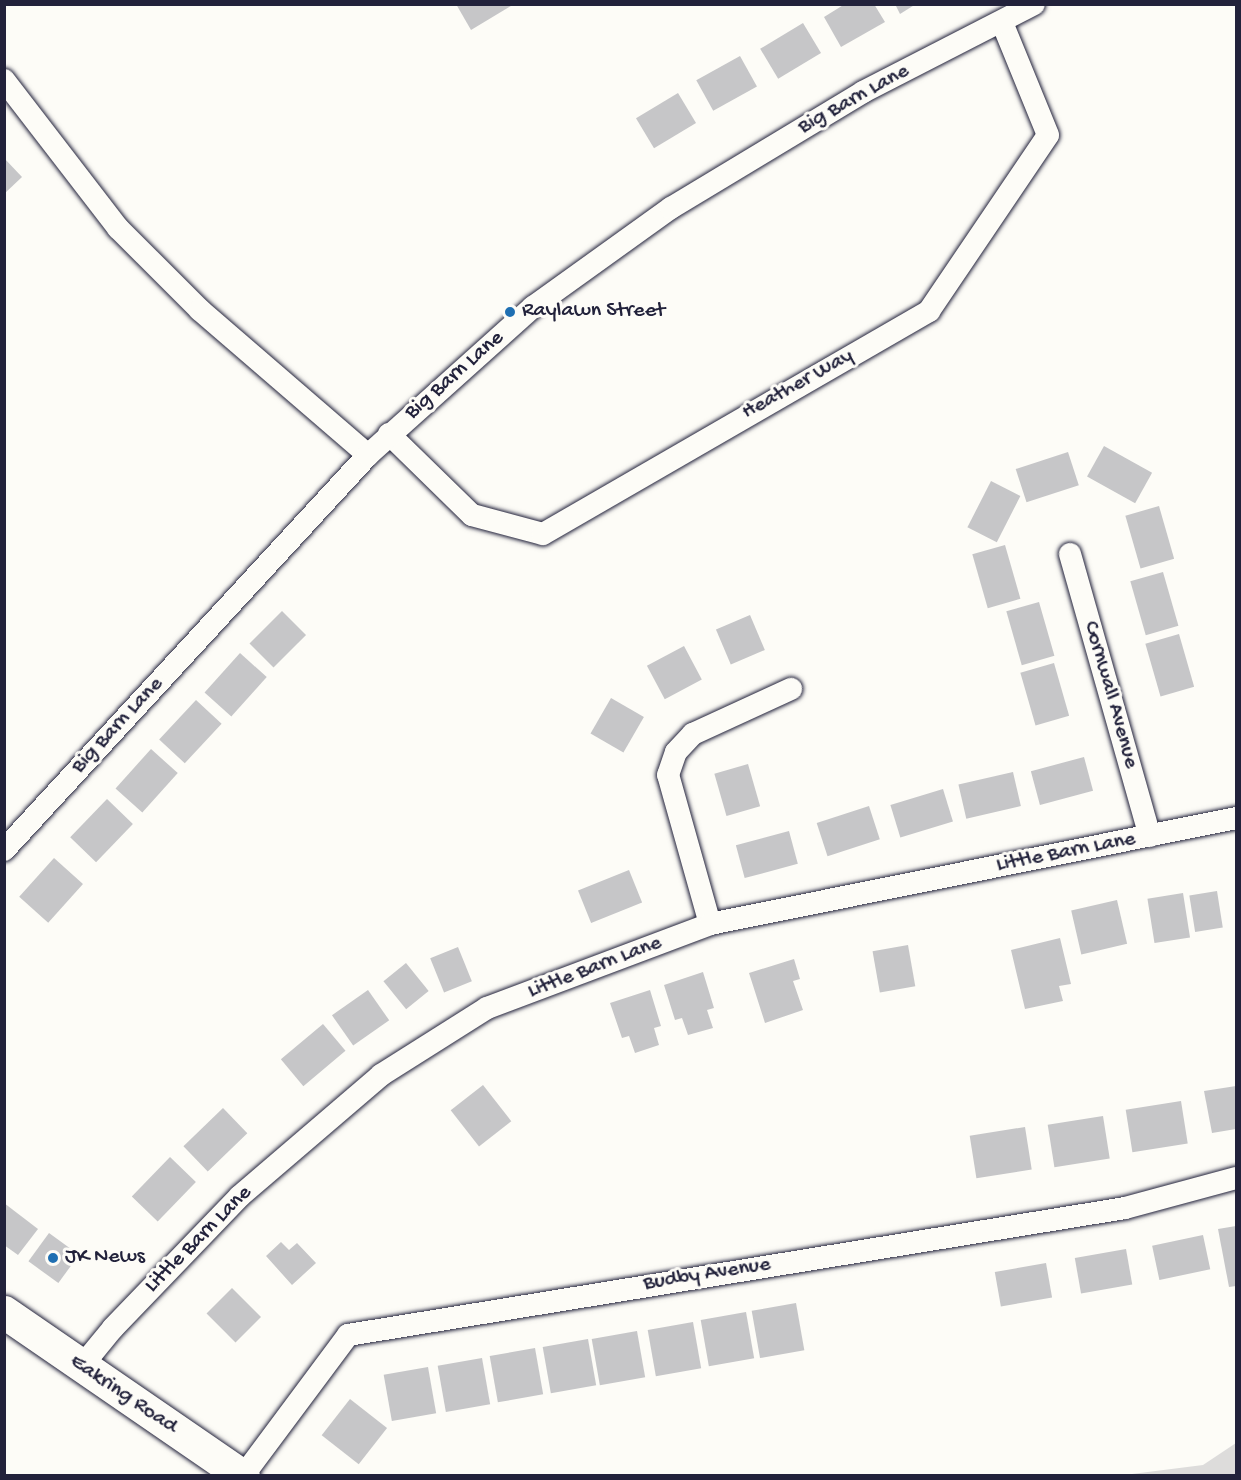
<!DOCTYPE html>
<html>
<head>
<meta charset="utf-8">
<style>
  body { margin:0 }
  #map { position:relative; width:1241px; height:1480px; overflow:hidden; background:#fdfcf7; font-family:"Gochi Hand",sans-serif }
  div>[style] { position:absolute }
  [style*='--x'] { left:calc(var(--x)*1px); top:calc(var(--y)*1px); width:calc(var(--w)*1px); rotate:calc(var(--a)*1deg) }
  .green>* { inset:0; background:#dddcdb }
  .building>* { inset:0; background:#c6c6c8; transform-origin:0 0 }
  .roads { filter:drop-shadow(0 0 2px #22223b) drop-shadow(0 0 2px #22223b) }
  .street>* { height:22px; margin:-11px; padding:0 11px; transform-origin:11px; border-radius:11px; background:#fdfcf7 }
  .secondary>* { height:33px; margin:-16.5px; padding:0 16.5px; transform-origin:16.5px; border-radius:16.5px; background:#fdfcf7 }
  .dots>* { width:16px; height:16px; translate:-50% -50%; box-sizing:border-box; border:3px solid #fdfcf7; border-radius:50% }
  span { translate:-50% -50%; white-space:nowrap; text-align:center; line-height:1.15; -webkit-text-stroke:6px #fdfcf7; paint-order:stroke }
  .street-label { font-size:22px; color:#22223b }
  .poi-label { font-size:22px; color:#22223b }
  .left { translate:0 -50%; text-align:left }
  .frame { position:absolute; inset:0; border:6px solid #22223b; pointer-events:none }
</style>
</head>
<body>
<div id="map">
  <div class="green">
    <i style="clip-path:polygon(1236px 1443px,1236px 1475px,1124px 1475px,1203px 1465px)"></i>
  </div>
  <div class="building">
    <i style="clip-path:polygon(456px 4px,514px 4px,471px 30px)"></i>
    <i style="clip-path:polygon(845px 4px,874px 4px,885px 22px,841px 47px,824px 17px)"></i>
    <i style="clip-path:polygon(895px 4px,916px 4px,900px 14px)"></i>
    <i style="left:803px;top:23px;width:35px;height:50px;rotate:59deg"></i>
    <i style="left:740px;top:56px;width:35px;height:50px;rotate:61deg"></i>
    <i style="left:678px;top:93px;width:35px;height:49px;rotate:59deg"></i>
    <i style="clip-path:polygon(4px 158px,22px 177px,4px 194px)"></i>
    <i style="left:1104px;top:446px;width:55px;height:35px;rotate:29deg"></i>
    <i style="left:1068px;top:452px;width:35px;height:55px;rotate:72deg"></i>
    <i style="left:991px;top:481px;width:33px;height:52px;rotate:27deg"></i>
    <i style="left:1159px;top:506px;width:55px;height:35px;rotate:74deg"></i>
    <i style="left:1005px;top:545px;width:56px;height:34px;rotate:74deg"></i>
    <i style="left:1163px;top:572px;width:56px;height:34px;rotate:74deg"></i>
    <i style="left:1039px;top:602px;width:56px;height:34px;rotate:74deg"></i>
    <i style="left:282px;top:611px;width:34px;height:46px;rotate:45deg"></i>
    <i style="left:750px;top:615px;width:38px;height:37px;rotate:67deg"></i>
    <i style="left:1179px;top:634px;width:55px;height:35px;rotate:74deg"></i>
    <i style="left:684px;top:646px;width:38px;height:42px;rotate:62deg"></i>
    <i style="left:240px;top:653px;width:36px;height:53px;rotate:42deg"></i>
    <i style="left:1054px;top:663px;width:55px;height:35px;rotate:74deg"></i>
    <i style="left:611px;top:698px;width:38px;height:41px;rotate:30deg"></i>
    <i style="left:196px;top:700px;width:35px;height:54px;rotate:43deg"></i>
    <i style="left:151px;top:749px;width:36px;height:53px;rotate:42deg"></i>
    <i style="left:1084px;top:757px;width:35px;height:55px;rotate:75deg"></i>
    <i style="left:748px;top:764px;width:44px;height:35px;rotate:74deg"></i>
    <i style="left:1013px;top:772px;width:35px;height:56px;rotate:77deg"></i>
    <i style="left:943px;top:789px;width:34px;height:55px;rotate:73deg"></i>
    <i style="left:107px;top:799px;width:36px;height:53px;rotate:44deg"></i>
    <i style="left:869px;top:806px;width:35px;height:55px;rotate:72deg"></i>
    <i style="left:789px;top:831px;width:34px;height:55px;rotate:75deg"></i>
    <i style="left:54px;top:858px;width:39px;height:52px;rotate:42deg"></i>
    <i style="left:629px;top:870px;width:35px;height:55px;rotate:68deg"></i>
    <i style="left:1217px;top:891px;width:37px;height:28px;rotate:81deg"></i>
    <i style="left:1183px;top:893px;width:45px;height:36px;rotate:81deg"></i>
    <i style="left:1117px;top:900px;width:45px;height:47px;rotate:77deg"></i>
    <i style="clip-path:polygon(1060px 938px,1071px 984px,1059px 986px,1063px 1001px,1025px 1009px,1011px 950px)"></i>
    <i style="left:908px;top:945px;width:42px;height:36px;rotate:80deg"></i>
    <i style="left:458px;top:947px;width:37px;height:30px;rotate:68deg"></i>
    <i style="clip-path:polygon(794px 959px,800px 979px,793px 981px,803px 1010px,765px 1023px,749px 973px)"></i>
    <i style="left:406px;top:963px;width:36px;height:29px;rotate:51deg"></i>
    <i style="clip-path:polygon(703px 972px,714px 1008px,707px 1010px,713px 1028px,688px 1035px,682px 1018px,675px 1020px,664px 985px)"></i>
    <i style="left:368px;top:990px;width:37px;height:44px;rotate:55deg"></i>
    <i style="clip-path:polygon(650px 990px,661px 1026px,654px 1028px,659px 1045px,635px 1053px,629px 1036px,622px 1038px,610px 1003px)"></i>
    <i style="left:323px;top:1024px;width:35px;height:55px;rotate:50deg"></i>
    <i style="left:483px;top:1085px;width:46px;height:41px;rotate:52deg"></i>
    <i style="clip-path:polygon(1236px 1086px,1236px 1129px,1212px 1133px,1204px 1091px)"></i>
    <i style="left:1181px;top:1101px;width:43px;height:56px;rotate:81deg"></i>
    <i style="left:223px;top:1108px;width:35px;height:55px;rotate:46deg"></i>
    <i style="left:1103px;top:1116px;width:43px;height:56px;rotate:81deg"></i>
    <i style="left:1025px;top:1127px;width:43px;height:56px;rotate:81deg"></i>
    <i style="left:170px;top:1157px;width:36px;height:55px;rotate:44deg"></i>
    <i style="clip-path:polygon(4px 1203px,38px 1229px,18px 1255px,4px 1245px)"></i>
    <i style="clip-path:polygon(1236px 1226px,1236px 1286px,1229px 1287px,1218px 1229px)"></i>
    <i style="left:49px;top:1233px;width:37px;height:35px;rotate:36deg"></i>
    <i style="left:1203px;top:1235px;width:35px;height:52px;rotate:78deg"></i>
    <i style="clip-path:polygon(281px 1242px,289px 1250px,297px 1243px,316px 1263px,292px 1285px,266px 1256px)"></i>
    <i style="left:1126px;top:1249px;width:36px;height:52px;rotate:80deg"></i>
    <i style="left:1046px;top:1263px;width:35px;height:52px;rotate:80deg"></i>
    <i style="left:232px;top:1288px;width:41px;height:36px;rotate:45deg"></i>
    <i style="left:796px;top:1303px;width:48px;height:45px;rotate:80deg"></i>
    <i style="left:746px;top:1312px;width:47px;height:46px;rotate:80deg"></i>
    <i style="left:693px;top:1322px;width:47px;height:46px;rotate:80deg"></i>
    <i style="left:637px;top:1331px;width:47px;height:46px;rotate:80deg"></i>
    <i style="left:588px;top:1339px;width:47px;height:46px;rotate:80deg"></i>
    <i style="left:535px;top:1348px;width:47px;height:46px;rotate:80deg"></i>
    <i style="left:482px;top:1358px;width:47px;height:45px;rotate:80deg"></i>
    <i style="left:428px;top:1367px;width:47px;height:45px;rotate:80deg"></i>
    <i style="left:350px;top:1399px;width:47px;height:46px;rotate:38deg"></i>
  </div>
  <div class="roads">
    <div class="street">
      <i style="--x:4;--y:80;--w:187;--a:52.4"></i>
      <i style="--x:118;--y:228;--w:116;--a:45"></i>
      <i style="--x:200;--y:310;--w:222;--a:40.8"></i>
      <i style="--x:389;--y:434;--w:116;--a:44.3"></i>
      <i style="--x:472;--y:515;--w:73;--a:15"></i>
      <i style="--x:543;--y:534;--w:446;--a:-30"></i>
      <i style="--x:929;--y:311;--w:212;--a:-55.9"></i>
      <i style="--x:1048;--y:135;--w:122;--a:-112.2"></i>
      <i style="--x:1070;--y:554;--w:293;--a:74.2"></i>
      <i style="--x:4;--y:850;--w:537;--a:-47.34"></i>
      <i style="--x:368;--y:455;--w:222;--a:-41.9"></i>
      <i style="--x:533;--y:307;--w:170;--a:-35.7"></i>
      <i style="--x:671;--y:208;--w:224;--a:-31.1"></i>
      <i style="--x:863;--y:92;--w:192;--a:-27.2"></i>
      <i style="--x:710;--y:924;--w:155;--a:-105.7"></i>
      <i style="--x:668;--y:775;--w:24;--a:-71"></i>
      <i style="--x:676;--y:752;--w:25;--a:-47"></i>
      <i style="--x:693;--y:734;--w:108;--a:-24.7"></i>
      <i style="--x:81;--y:1367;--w:50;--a:-50.6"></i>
      <i style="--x:113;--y:1328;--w:183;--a:-46.1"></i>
      <i style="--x:240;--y:1196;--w:186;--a:-40.6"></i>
      <i style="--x:381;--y:1075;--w:125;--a:-32.3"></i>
      <i style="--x:487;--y:1008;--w:238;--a:-20.6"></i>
      <i style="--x:710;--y:924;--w:537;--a:-11.39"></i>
      <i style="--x:243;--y:1476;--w:176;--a:-53.3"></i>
      <i style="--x:348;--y:1335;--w:787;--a:-9.28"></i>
      <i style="--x:1125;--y:1208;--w:115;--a:-15.1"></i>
    </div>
    <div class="secondary">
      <i style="--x:4;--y:1312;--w:290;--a:34.5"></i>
    </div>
  </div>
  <div class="dots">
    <i style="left:510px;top:312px;background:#1f6fb2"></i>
    <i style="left:53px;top:1258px;background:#1f6fb2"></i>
  </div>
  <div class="street-label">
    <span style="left:854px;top:100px;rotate:-29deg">Big Barn Lane</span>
    <span style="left:455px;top:376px;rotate:-41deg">Big Barn Lane</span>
    <span style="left:798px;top:385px;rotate:-29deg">Heather Way</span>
    <span style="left:1110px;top:695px;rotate:74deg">Cornwall Avenue</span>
    <span style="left:118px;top:726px;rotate:-47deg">Big Barn Lane</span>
    <span style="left:1066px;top:853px;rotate:-11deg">Little Barn Lane</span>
    <span style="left:595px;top:968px;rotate:-21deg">Little Barn Lane</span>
    <span style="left:199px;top:1240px;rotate:-45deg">Little Barn Lane</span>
    <span style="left:707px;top:1275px;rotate:-9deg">Budby Avenue</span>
    <span style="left:123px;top:1395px;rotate:34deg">Eakring Road</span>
  </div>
  <div class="poi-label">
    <span class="left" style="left:522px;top:312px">Raylawn Street</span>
    <span class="left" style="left:65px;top:1258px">JK News</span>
  </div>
  <div class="frame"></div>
</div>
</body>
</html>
